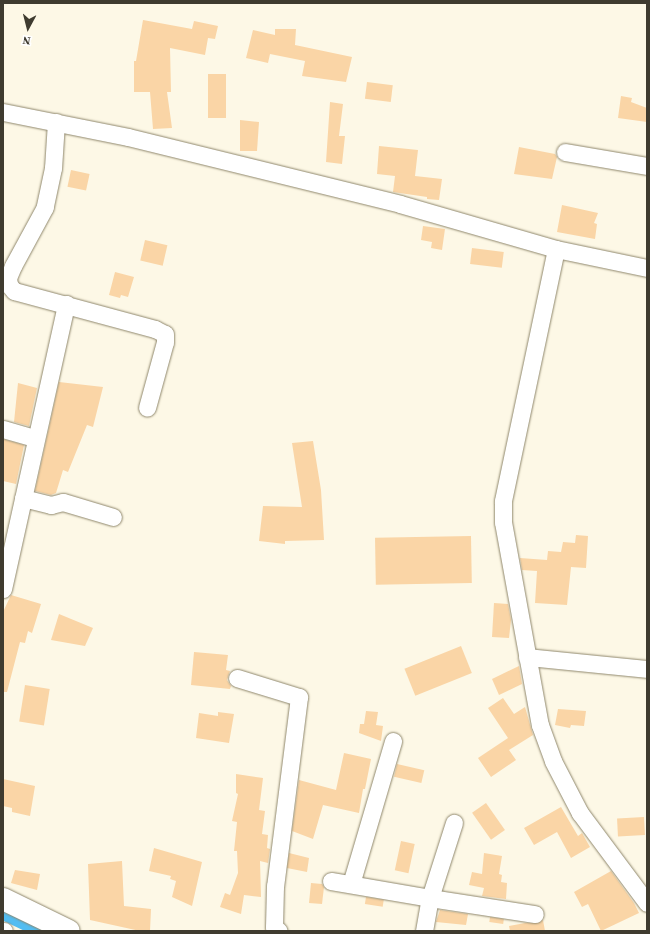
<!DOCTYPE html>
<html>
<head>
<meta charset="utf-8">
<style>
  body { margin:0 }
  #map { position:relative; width:650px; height:934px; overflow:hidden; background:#fdf8e6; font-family:"Source Serif 4",serif }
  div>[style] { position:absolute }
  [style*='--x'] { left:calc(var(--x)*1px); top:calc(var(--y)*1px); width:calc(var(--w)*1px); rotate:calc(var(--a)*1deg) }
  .canal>* { height:14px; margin:-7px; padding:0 7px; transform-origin:7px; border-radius:7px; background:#52bdf2 }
  .building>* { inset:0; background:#fad5a6; transform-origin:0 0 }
  .roads { filter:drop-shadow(0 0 1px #8f876c) drop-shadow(0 0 1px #8f876c) }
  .minor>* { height:17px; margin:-8.5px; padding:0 8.5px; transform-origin:8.5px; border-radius:8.5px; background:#fff }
  .major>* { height:22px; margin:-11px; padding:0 11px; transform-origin:11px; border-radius:11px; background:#fff }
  span { translate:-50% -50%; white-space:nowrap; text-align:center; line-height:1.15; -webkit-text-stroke:4px #fff; paint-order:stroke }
  .frame { position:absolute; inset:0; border:4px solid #3f3b2f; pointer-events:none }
  .north { position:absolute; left:8px; top:8px; width:40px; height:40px; -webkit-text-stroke:3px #fff; paint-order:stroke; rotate:187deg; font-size:11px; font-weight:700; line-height:16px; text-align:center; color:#3f3b2f }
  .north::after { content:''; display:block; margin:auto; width:14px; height:18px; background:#3f3b2f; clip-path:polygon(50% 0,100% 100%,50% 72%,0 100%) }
</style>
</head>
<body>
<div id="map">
  <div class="canal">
    <i style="--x:3;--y:913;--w:42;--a:25.3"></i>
  </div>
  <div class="building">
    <i style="clip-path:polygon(143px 20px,192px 29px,194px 21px,218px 26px,215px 39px,208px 38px,205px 55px,170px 48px,171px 92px,167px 92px,172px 128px,153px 129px,150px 92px,134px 92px,134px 61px,136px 61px)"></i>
    <i style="clip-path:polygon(275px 29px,296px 29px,295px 45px,352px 57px,346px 82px,302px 76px,305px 61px,270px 54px,268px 63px,246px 58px,253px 30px,275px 35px)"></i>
    <i style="left:208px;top:74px;width:18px;height:44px"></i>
    <i style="left:367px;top:82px;width:26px;height:17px;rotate:7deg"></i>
    <i style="clip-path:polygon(621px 96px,632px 98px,631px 102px,647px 108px,647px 122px,618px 118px)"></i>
    <i style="clip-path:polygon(330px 102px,343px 104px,339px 136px,345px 136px,342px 164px,326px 162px)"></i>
    <i style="clip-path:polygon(240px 120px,259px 122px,257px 151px,240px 151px)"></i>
    <i style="clip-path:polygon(379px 146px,418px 150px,415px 176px,442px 179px,439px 200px,427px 199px,427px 197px,393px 192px,395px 176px,377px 174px)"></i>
    <i style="clip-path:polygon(519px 147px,555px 154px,557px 157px,552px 179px,514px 174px)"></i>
    <i style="left:71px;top:170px;width:19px;height:17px;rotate:12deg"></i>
    <i style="clip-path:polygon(562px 205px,598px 213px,594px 223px,597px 224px,595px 239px,557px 232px)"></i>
    <i style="clip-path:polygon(423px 226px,445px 229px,442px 250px,431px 248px,432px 242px,421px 240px)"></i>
    <i style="left:145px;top:240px;width:23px;height:21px;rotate:13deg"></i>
    <i style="left:472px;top:248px;width:32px;height:16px;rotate:7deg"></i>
    <i style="clip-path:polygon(115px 272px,134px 277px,128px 297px,121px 295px,120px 298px,109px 295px)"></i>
    <i style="clip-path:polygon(59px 382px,103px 387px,93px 427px,87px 425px,68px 472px,63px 470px,56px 493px,51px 495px,35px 491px)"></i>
    <i style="clip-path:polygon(18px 383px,37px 388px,29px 426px,14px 422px)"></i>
    <i style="clip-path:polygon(3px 439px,24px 445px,16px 484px,3px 481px)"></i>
    <i style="clip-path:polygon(313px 441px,321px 490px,324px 540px,285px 541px,285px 544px,259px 541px,263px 506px,302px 507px,292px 443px)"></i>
    <i style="clip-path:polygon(576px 535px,588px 536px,586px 568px,571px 567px,567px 605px,535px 603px,537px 571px,522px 570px,520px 558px,547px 560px,548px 551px,561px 552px,563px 542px,575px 543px)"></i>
    <i style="left:471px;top:536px;width:47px;height:96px;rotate:89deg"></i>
    <i style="clip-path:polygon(11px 595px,41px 604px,32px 633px,28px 631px,25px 643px,20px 642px,7px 692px,3px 692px,3px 612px)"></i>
    <i style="clip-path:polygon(494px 603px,508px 604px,511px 620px,509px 638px,492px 637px)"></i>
    <i style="clip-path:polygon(59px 614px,93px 628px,85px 646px,51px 640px)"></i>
    <i style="left:461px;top:646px;width:29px;height:61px;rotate:68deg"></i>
    <i style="clip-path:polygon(194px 652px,228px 655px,226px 670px,230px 671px,227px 680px,231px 686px,230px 689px,191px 685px)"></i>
    <i style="clip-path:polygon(519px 666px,522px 684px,499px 695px,492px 679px)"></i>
    <i style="left:25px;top:685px;width:25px;height:37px;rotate:9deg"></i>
    <i style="clip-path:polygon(503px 698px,514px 714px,525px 707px,533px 735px,509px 750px,516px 760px,491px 777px,478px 758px,508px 738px,488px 708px)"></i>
    <i style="clip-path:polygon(558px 709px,586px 711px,584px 726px,571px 725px,570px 728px,555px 725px)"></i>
    <i style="clip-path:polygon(366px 711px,378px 712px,376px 725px,383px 726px,381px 741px,359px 733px,360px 724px,364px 724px)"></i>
    <i style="clip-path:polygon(218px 712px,234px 714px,229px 743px,196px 738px,199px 713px,218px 716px)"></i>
    <i style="clip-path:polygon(344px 753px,371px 759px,365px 789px,363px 789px,359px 813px,323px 805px,313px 839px,292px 831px,299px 780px,336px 790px)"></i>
    <i style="left:397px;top:764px;width:28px;height:13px;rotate:13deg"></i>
    <i style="clip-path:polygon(236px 774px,263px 778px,259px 810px,265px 811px,262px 834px,268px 835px,267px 848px,270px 849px,268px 863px,260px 861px,261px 897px,244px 895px,241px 914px,220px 907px,225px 893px,230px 895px,238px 873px,237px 851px,234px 851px,237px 822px,232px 821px,238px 794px,236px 793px)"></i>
    <i style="clip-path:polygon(3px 779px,35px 786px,30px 816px,12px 812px,12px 808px,3px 806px)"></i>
    <i style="left:486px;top:803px;width:33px;height:17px;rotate:55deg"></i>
    <i style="clip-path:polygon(561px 807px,578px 836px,582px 833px,590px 847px,571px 858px,557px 832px,534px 845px,524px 828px)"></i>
    <i style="left:644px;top:817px;width:18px;height:27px;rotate:87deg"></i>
    <i style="left:401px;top:841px;width:14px;height:30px;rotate:12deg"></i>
    <i style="clip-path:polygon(154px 848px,202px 862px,192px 906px,172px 897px,176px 881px,170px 879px,171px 876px,149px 871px)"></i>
    <i style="clip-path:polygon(289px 853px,309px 858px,307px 872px,287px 868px)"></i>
    <i style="clip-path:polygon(484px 853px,502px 856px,499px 874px,502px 875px,501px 882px,507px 883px,506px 899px,482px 896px,484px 888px,469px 885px,472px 872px,482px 874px)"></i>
    <i style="clip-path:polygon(122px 861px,124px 906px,151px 909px,150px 931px,140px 931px,90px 920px,88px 864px)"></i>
    <i style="clip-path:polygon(15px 870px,40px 874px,37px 890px,11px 883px)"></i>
    <i style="clip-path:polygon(611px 871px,634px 903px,639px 913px,601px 931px,588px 904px,582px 907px,574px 892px)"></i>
    <i style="clip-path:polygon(311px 883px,322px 884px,324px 887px,322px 904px,309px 903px)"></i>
    <i style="left:366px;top:897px;width:18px;height:7px;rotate:9deg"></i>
    <i style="clip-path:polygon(440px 910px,468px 914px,466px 925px,436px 922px)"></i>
    <i style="left:490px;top:917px;width:14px;height:5px;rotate:8deg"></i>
    <i style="clip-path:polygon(543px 920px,545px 931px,510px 931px,509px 926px,525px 923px,538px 923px)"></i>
  </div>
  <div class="roads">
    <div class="minor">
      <i style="--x:3;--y:112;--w:127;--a:11.3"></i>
      <i style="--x:128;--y:137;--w:280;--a:13.8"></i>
      <i style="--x:400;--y:204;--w:162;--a:16.1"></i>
      <i style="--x:556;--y:249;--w:93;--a:11.8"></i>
      <i style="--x:56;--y:122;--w:46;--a:93.7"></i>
      <i style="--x:53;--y:168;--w:40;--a:102"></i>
      <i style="--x:45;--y:207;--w:67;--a:118.5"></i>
      <i style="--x:13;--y:266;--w:13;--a:113"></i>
      <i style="--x:8;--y:278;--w:7;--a:82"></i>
      <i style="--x:9;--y:285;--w:8;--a:50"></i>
      <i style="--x:14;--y:291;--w:146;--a:15.1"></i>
      <i style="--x:155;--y:329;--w:11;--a:27"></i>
      <i style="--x:165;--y:334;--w:8;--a:90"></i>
      <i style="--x:165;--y:342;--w:68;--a:105.3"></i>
      <i style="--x:565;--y:152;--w:83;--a:9.7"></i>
      <i style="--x:556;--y:249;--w:258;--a:101.9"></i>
      <i style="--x:503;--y:501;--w:21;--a:90"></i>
      <i style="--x:503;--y:522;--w:206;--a:79.7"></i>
      <i style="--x:540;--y:725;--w:38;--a:70"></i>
      <i style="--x:553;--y:761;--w:59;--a:62.6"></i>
      <i style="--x:580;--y:813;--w:112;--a:53.3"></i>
      <i style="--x:3;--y:429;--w:33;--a:16"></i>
      <i style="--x:23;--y:498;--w:29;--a:14"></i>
      <i style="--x:51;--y:505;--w:12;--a:-14"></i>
      <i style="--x:63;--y:502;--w:52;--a:16.7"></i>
      <i style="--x:3;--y:589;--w:292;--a:-77.5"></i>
      <i style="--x:527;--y:657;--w:121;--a:5.7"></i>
      <i style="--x:237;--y:678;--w:65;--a:17"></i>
      <i style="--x:299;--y:697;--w:191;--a:97.2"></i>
      <i style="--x:275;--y:886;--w:41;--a:91.4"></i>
      <i style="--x:274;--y:927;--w:6;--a:39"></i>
      <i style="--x:331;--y:881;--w:100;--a:9.7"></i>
      <i style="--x:430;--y:898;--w:106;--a:8.7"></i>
      <i style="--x:351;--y:884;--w:149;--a:-73.6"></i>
      <i style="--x:3;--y:931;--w:1;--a:0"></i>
      <i style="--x:424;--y:931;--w:34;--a:-80"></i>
      <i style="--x:430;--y:898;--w:79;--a:-72.3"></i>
    </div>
    <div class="major">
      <i style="--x:3;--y:899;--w:73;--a:25.9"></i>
    </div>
  </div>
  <div class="frame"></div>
  <div class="north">N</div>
</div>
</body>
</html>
